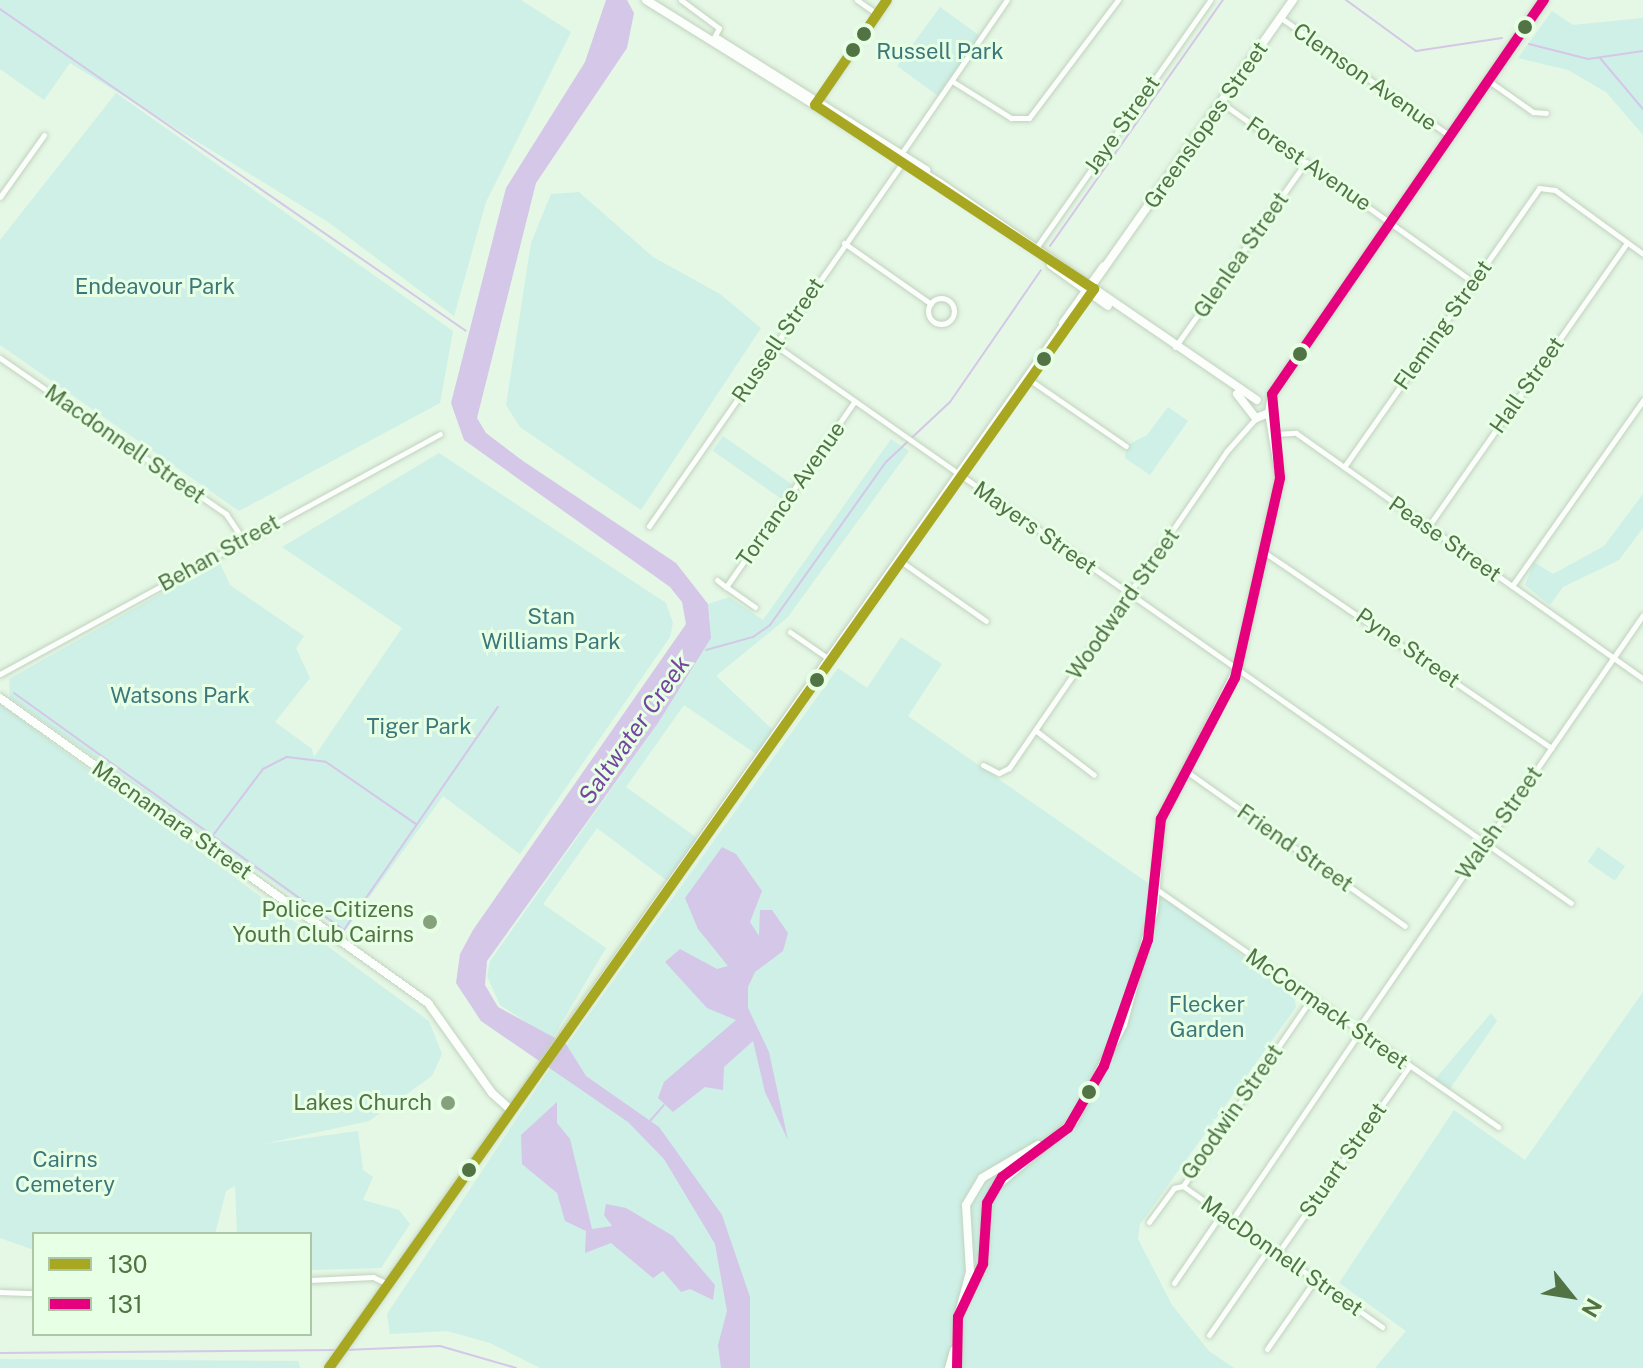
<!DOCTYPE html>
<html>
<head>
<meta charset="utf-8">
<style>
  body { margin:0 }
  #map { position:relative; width:1643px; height:1368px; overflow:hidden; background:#e5f7e5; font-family:"Public Sans",sans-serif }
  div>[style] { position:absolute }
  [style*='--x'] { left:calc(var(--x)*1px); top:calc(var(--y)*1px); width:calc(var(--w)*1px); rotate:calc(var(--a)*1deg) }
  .green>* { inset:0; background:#cef0e7; transform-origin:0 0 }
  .water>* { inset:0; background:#d4c7e7 }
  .stream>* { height:2px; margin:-1px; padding:0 1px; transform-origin:1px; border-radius:1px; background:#d4c7e7 }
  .roads { filter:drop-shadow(0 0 2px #c0d3be) drop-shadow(0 0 2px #c0d3be) }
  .street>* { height:5px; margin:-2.5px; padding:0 2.5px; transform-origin:2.5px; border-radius:2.5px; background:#fbfefb }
  .street>.ring { margin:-2.5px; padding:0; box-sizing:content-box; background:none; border:5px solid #fbfefb; border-radius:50% }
  .secondary>* { height:8px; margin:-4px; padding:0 4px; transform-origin:4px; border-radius:4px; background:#fbfefb }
  .bus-1>* { height:10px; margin:-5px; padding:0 5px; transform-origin:5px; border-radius:5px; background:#a8a722 }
  .bus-2>* { height:10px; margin:-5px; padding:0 5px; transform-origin:5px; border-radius:5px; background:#e5007d }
  .dots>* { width:22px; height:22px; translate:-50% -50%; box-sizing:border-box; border:4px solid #e6ffe5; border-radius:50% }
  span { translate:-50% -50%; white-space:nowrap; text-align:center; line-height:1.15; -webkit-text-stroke:6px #e6ffe5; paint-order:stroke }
  .park-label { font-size:22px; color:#3c777b }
  .street-label { font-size:22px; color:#527445 }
  .poi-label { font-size:22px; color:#527445 }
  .right { translate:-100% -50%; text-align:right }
  .water-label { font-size:24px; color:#75459f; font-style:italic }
  .legend { position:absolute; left:32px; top:1232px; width:280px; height:104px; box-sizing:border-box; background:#e6ffe5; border:2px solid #abc7a5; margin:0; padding:10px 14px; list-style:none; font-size:24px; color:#527445 }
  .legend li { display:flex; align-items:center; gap:16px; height:40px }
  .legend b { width:40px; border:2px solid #abc7a5 }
  .north { position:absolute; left:1531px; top:1256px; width:80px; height:80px; -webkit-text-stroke:6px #e6ffe5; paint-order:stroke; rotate:120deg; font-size:22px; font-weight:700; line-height:32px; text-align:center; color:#527445 }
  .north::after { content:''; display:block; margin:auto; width:28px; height:36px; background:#527445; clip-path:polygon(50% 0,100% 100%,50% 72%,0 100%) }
</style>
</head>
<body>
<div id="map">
  <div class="green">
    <i style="clip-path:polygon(0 0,521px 0,571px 32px,486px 202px,454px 316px,328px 222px,70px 63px,44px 100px,0 69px)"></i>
    <i style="left:940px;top:7px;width:52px;height:73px;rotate:36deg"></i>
    <i style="clip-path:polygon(1552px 11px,1573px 25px,1643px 18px,1643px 135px,1606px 92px,1568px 70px,1518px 58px)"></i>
    <i style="clip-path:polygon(116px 93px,453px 331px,440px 403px,239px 511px,0 345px,0 240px)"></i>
    <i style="clip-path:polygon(579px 192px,653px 257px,720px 294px,761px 328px,641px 510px,520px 427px,506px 405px,531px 243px,551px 194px)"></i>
    <i style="clip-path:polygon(1168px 407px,1188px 421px,1150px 475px,1125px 458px,1126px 446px,1147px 435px)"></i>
    <i style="left:723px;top:436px;width:84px;height:18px;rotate:35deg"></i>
    <i style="clip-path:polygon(891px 439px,909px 451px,787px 618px,716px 676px,776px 733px,759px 756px,684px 705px,626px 787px,700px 840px,670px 883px,597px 828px,543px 904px,606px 948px,552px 1039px,500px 1005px,487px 976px,490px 961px,658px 723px,710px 621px,708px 604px,729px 597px,763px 620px)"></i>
    <i style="clip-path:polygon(439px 453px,666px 603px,673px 623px,670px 637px,520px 854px,443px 796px,344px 932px,10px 698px,9px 679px,219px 561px,230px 585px,304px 636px,296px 648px,310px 678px,275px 722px,312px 749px,314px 757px,402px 628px,282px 547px)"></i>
    <i style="clip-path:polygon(1643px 494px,1643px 528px,1619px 560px,1563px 587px,1550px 605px,1525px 585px,1534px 562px,1553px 574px,1604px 546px)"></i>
    <i style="clip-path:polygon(901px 637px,942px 664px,908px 716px,1148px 883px,1294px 996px,1296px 1007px,1140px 1224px,1138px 1239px,1172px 1305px,1209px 1351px,1234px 1368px,540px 1368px,490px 1343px,447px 1331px,390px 1334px,387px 1314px,545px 1076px,838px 668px,867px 688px)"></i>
    <i style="clip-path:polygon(0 704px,429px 1021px,442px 1054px,432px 1076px,369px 1121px,263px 1144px,358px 1131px,363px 1170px,373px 1177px,363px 1200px,399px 1210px,410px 1224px,381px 1268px,310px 1270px,310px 1234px,237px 1234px,235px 1186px,226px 1191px,215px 1234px,34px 1234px,34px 1250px,0 1238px)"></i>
    <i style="left:1598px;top:847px;width:33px;height:18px;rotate:35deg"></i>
    <i style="clip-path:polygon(1643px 992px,1643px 1368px,1375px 1368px,1406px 1331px,1339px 1283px,1454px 1110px,1525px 1160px)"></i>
    <i style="clip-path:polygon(1491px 1013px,1497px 1021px,1447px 1093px,1432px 1083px)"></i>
    <i style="clip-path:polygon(0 1359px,298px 1361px,300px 1368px,0 1368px)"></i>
  </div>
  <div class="water">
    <i style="clip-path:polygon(606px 0,627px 0,634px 13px,627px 48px,536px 183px,477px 418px,486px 433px,523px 461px,676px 563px,708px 604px,711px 638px,658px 723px,487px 961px,485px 985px,498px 1007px,566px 1044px,586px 1076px,659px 1127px,722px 1215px,750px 1297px,750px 1368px,721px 1368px,718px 1345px,727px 1311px,715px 1244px,664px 1159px,628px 1122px,481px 1021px,456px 983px,460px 954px,473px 930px,686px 624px,682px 602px,670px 587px,464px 440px,451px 403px,506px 188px,585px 62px)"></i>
    <i style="clip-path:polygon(722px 847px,736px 854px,762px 891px,750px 922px,759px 936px,760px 910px,772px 910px,788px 933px,783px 951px,755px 972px,748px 987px,748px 1008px,769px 1052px,788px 1140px,765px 1092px,753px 1041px,724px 1067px,723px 1090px,705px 1087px,673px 1112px,658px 1098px,664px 1082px,736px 1020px,707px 1008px,665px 962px,680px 949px,717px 969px,728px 966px,698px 929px,685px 898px)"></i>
    <i style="clip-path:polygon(557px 1102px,557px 1123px,570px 1139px,592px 1229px,612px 1226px,604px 1215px,606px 1204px,626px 1208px,673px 1236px,715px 1285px,713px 1300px,690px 1289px,681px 1292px,663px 1271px,653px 1278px,611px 1243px,585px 1253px,586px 1231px,565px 1221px,557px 1193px,522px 1164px,521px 1135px)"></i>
  </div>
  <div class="stream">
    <i style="--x:1346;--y:0;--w:87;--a:36.1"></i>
    <i style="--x:1416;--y:51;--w:87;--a:-8.6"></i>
    <i style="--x:0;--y:9;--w:566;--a:34.64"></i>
    <i style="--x:1529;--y:44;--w:61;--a:14.3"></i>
    <i style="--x:1588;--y:59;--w:56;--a:-8.3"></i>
    <i style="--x:1600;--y:58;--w:67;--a:49.9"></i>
    <i style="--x:1050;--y:246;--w:301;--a:-54.9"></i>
    <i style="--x:706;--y:650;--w:49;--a:-15.5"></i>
    <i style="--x:753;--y:637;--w:21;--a:-35"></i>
    <i style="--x:770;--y:625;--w:200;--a:-54.6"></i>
    <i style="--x:886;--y:462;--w:88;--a:-43.2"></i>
    <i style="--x:950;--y:402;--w:160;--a:-55.4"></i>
    <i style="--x:14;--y:693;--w:406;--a:35.7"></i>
    <i style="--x:344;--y:930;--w:271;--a:-55.4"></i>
    <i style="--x:214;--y:834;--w:81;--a:-53"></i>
    <i style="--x:263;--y:769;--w:27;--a:-27"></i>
    <i style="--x:287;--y:757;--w:39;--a:7"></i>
    <i style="--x:326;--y:762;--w:109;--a:34.6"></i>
    <i style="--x:650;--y:1121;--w:21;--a:-49"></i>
    <i style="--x:345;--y:1350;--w:95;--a:-2.4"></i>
    <i style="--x:440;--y:1346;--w:79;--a:16.1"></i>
    <i style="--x:0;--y:1353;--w:339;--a:-0.5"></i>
  </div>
  <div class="roads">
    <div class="street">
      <i style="--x:681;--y:0;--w:47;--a:36.4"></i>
      <i style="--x:719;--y:28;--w:15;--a:118"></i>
      <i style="--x:857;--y:0;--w:24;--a:35"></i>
      <i style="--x:1281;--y:18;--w:206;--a:34.9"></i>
      <i style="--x:952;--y:81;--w:70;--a:32.1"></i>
      <i style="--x:1011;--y:118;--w:18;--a:0"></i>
      <i style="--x:1029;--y:118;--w:148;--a:-53"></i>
      <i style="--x:1489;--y:81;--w:54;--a:35.2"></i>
      <i style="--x:1533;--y:112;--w:13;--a:4"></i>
      <i style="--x:817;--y:102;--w:124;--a:-55.5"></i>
      <i style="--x:1222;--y:103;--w:308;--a:35.5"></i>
      <i style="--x:901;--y:154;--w:187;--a:-55.5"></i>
      <i style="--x:0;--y:197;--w:76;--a:-54.6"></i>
      <i style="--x:844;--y:243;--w:106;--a:35"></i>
      <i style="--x:1036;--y:248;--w:303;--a:-54.9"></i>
      <i class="ring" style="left:928px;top:298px;width:21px;height:21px"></i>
      <i style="--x:775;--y:345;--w:972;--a:35.03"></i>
      <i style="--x:1175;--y:347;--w:227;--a:-54.7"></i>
      <i style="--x:0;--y:358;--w:275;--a:34.6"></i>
      <i style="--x:226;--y:514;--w:30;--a:56"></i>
      <i style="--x:1027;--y:378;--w:120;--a:34.5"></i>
      <i style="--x:1274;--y:434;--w:22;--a:-3"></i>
      <i style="--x:1296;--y:433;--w:425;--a:35.3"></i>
      <i style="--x:1344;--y:467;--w:340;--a:-55"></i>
      <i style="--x:1539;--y:188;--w:16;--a:7"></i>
      <i style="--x:1555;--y:190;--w:109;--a:36"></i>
      <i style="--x:649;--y:526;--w:447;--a:-55.1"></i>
      <i style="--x:1428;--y:527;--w:347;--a:-55"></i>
      <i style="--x:1264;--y:552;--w:348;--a:34.3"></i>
      <i style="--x:899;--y:560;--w:106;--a:35"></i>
      <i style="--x:717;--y:580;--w:11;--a:38"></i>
      <i style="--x:1512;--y:586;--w:228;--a:-54.8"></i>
      <i style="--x:755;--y:607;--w:35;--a:-145"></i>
      <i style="--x:726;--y:587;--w:226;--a:-55.3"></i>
      <i style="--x:790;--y:632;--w:47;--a:34.7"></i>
      <i style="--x:0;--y:674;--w:501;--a:-28.61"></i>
      <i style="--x:1035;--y:730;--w:74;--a:37.3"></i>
      <i style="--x:983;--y:765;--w:18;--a:27"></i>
      <i style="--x:999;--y:773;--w:11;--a:-27"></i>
      <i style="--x:1009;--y:768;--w:383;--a:-55.5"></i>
      <i style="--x:1226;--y:452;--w:45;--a:-48.6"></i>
      <i style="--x:1186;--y:771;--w:268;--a:35.3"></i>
      <i style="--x:1156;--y:889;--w:417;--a:34.8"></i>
      <i style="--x:1356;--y:1031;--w:505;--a:-55.4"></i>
      <i style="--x:1183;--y:1186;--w:244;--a:35.3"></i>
      <i style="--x:1232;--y:1220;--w:226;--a:-55.8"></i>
      <i style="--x:1149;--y:1222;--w:42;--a:-53.7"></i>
      <i style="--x:1174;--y:1188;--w:9;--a:-13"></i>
      <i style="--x:1183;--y:1186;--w:227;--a:-55.6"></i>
      <i style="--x:1278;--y:1253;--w:226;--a:-54.9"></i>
      <i style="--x:310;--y:1280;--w:63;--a:-2.7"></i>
      <i style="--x:373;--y:1277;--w:17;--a:25"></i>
      <i style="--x:1174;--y:1283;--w:85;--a:-55.6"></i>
      <i style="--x:0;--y:1292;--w:34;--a:2"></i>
      <i style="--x:1209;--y:1335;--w:107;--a:-55.3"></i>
      <i style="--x:1267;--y:1349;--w:84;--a:-55.2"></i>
    </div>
    <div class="secondary">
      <i style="--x:646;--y:0;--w:346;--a:31.9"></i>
      <i style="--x:940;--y:183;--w:384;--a:34.4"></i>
      <i style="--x:717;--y:39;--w:247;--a:32.1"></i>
      <i style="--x:1051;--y:265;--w:70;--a:35.7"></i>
      <i style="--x:1063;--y:323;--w:70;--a:-54.3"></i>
      <i style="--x:1237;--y:394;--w:31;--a:52"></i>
      <i style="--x:1256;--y:418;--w:14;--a:-21"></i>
      <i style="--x:0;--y:698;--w:526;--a:35.47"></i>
      <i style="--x:428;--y:1003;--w:110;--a:54.6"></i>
      <i style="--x:492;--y:1093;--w:25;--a:42"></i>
      <i style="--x:960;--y:1310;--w:51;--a:-63.4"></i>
      <i style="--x:983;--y:1264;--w:61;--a:-86.2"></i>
      <i style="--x:987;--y:1203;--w:18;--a:-63"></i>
      <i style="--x:995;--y:1187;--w:103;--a:-39.9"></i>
      <i style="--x:1074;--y:1121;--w:108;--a:-63"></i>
      <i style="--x:1123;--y:1025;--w:119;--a:-74.9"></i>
      <i style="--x:1154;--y:910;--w:91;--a:-85.6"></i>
      <i style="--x:1161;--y:819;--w:167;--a:-63"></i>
      <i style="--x:1237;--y:670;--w:197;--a:-77.4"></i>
      <i style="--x:1280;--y:478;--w:66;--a:-99.6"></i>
      <i style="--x:1269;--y:413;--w:19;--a:-81"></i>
      <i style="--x:1272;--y:394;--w:479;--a:-55.4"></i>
      <i style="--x:329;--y:1368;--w:1674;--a:-54.83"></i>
      <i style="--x:949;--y:1368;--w:18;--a:-74"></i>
      <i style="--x:957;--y:1368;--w:51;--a:-88.9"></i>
      <i style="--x:958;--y:1317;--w:47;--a:-75.1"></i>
      <i style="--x:970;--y:1272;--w:67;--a:-93.4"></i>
      <i style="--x:966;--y:1205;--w:31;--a:-59"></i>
      <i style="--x:982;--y:1178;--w:65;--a:-30.5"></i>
    </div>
  </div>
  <div class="bus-1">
    <i style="--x:329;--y:1368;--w:1323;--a:-54.66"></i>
    <i style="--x:1094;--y:289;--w:334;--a:-146.6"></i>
    <i style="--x:815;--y:105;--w:127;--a:-55.6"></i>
  </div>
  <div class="bus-2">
    <i style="--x:957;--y:1368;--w:51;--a:-88.9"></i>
    <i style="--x:958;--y:1317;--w:59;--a:-64.7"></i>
    <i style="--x:983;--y:1264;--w:61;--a:-86.2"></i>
    <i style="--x:987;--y:1203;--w:30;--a:-60"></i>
    <i style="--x:1002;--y:1177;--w:82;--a:-36.6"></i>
    <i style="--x:1068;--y:1128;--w:72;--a:-59.9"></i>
    <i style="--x:1104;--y:1066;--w:133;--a:-70.8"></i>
    <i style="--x:1148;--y:940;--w:122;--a:-83.9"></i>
    <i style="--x:1161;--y:819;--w:159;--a:-62.3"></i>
    <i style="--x:1235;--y:678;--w:205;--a:-77.3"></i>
    <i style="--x:1280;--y:478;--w:84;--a:-95.4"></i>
    <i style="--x:1272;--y:394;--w:479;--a:-55.4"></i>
  </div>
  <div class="dots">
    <i style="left:1525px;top:27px;background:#527445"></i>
    <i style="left:864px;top:34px;background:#527445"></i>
    <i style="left:853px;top:50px;background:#527445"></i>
    <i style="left:1300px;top:354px;background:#527445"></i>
    <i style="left:1044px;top:359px;background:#527445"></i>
    <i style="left:817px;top:680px;background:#527445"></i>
    <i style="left:430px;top:922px;background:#85a27d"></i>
    <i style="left:1089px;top:1092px;background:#527445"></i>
    <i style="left:448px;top:1103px;background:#85a27d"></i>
    <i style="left:469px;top:1170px;background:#527445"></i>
  </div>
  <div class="park-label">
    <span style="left:940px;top:52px">Russell Park</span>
    <span style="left:155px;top:287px">Endeavour Park</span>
    <span style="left:551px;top:629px">Stan<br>Williams Park</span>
    <span style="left:180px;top:696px">Watsons Park</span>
    <span style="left:419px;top:727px">Tiger Park</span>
    <span style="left:1207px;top:1017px">Flecker<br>Garden</span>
    <span style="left:65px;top:1172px">Cairns<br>Cemetery</span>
  </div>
  <div class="street-label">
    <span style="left:1365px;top:77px;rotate:35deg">Clemson Avenue</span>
    <span style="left:1122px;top:125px;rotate:-55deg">Jaye Street</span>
    <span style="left:1206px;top:125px;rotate:-55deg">Greenslopes Street</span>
    <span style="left:1309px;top:164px;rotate:35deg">Forest Avenue</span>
    <span style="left:1241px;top:255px;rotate:-55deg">Glenlea Street</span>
    <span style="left:1443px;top:325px;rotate:-55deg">Fleming Street</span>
    <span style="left:778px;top:340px;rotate:-56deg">Russell Street</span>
    <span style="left:1527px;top:385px;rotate:-55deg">Hall Street</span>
    <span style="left:125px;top:444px;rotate:35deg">Macdonnell Street</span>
    <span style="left:791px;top:494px;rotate:-55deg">Torrance Avenue</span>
    <span style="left:1035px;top:528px;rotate:35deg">Mayers Street</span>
    <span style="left:1445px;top:539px;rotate:35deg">Pease Street</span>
    <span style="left:219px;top:553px;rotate:-29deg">Behan Street</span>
    <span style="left:1123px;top:604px;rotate:-55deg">Woodward Street</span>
    <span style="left:1408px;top:648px;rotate:35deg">Pyne Street</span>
    <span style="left:172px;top:820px;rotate:35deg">Macnamara Street</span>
    <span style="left:1499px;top:823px;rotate:-55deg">Walsh Street</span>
    <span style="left:1295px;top:848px;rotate:35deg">Friend Street</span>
    <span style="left:1327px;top:1009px;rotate:35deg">McCormack Street</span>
    <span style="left:1232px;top:1112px;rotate:-55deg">Goodwin Street</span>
    <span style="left:1343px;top:1160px;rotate:-55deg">Stuart Street</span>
    <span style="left:1282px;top:1256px;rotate:35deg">MacDonnell Street</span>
  </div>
  <div class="poi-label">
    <span class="right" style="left:414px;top:922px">Police-Citizens<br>Youth Club Cairns</span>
    <span class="right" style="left:432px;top:1103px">Lakes Church</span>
  </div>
  <div class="water-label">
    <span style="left:634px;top:730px;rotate:-55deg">Saltwater Creek</span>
  </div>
  <ul class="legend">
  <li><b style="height:10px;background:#a8a722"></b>130</li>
  <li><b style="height:10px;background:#e5007d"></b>131</li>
  </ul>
  <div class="north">N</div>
</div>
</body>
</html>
